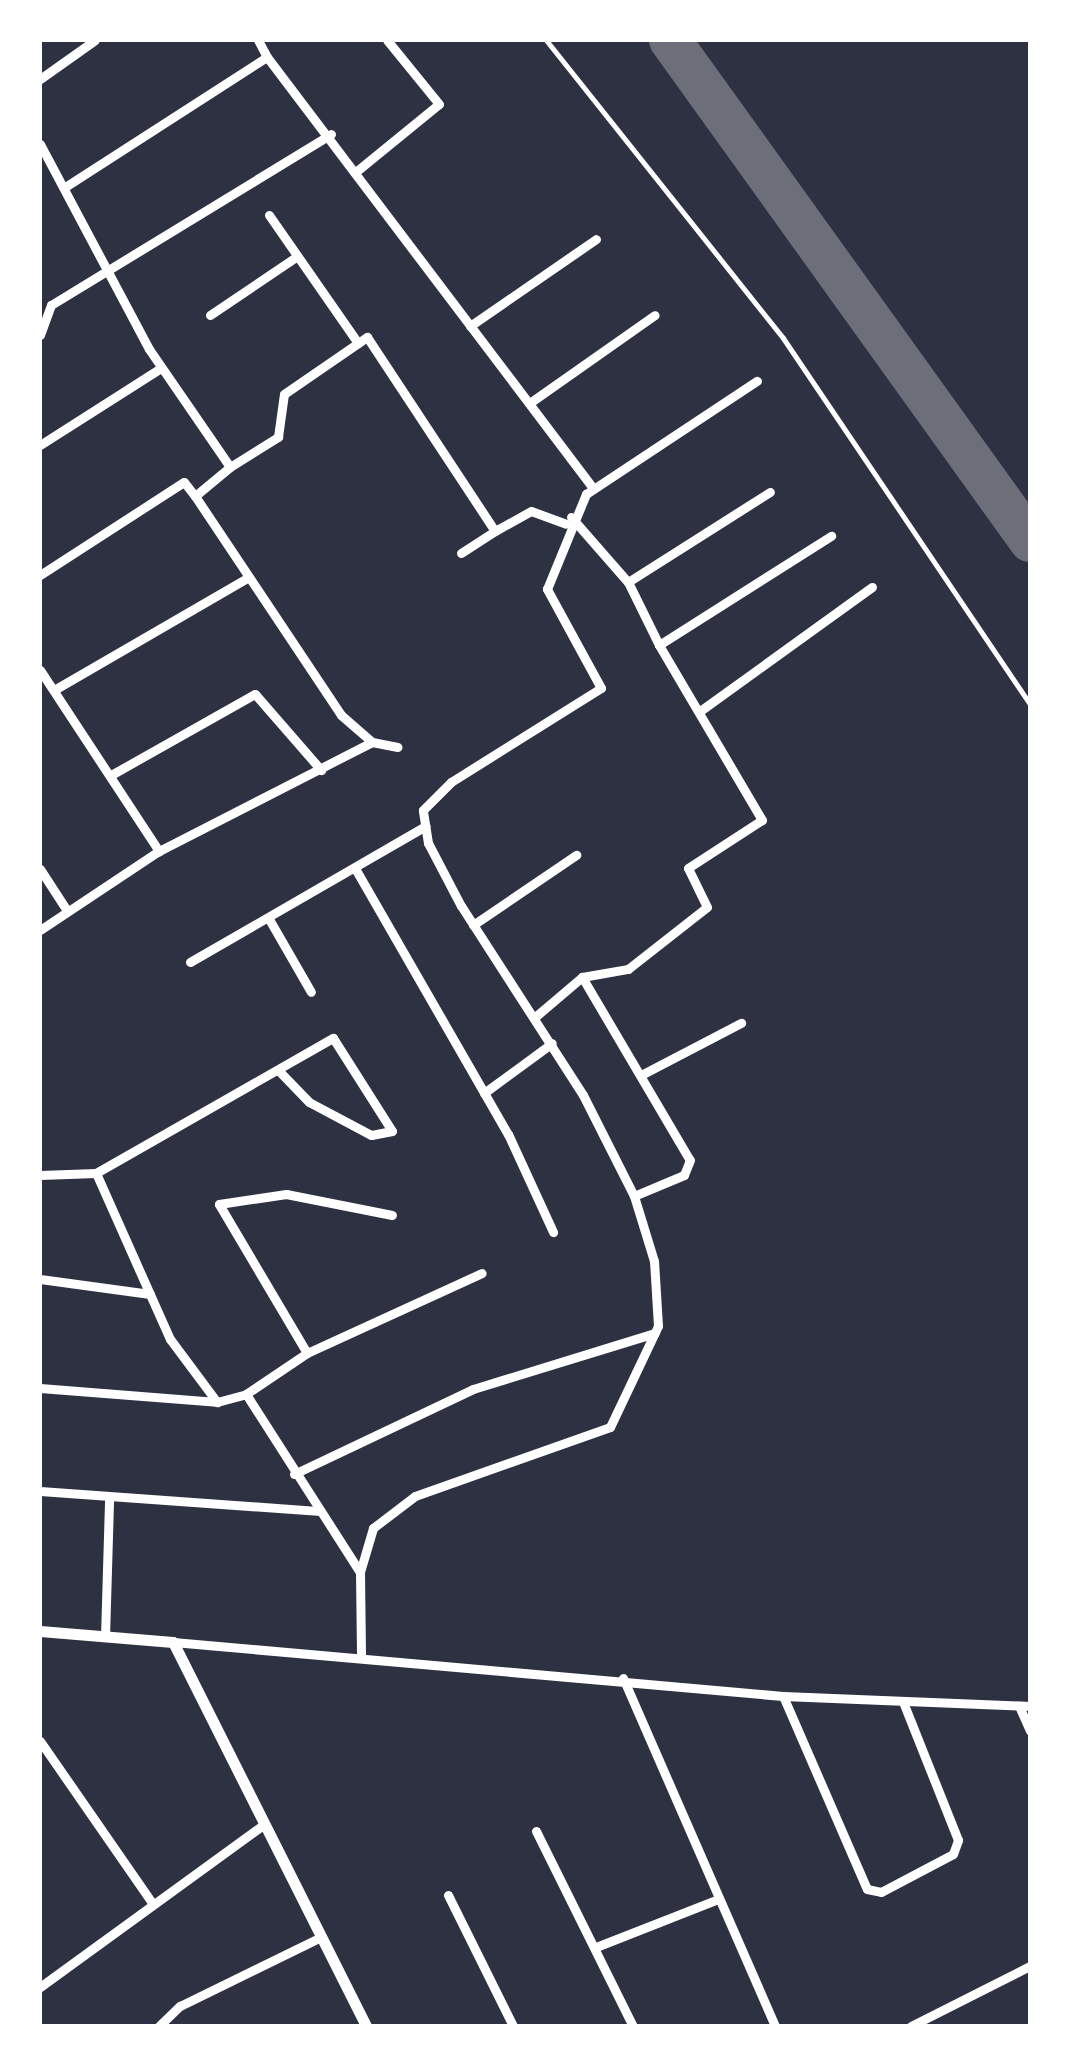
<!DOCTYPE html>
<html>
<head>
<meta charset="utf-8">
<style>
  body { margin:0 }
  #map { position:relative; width:1070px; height:2066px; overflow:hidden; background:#2d3142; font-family:Poppins,sans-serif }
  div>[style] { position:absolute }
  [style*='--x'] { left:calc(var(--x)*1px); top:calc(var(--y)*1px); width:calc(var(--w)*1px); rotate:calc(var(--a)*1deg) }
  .taxiway>* { height:42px; margin:-21px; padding:0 21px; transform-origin:21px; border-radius:21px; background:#6c6f7a }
  .service>* { height:5px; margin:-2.5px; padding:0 2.5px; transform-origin:2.5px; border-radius:2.5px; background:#fff }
  .minor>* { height:9px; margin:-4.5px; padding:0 4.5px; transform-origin:4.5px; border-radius:4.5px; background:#fff }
  .tertiary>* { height:11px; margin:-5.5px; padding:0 5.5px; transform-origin:5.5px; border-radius:5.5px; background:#fff }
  span { translate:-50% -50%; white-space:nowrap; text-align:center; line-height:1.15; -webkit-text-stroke:9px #fff; paint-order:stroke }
  .frame { position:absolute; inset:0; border:42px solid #fff; pointer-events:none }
</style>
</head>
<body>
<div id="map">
  <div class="taxiway">
    <i style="--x:670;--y:40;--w:617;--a:54.3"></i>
  </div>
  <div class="service">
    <i style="--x:546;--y:40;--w:381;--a:51.5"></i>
    <i style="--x:783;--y:338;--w:442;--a:56"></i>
  </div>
  <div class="minor">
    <i style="--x:258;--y:40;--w:19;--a:62"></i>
    <i style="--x:40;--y:79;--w:67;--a:-35.3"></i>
    <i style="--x:40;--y:144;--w:232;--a:62"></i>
    <i style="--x:149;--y:349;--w:143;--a:55.5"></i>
    <i style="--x:230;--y:467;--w:57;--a:-32"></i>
    <i style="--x:278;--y:437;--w:43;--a:-82.1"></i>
    <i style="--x:284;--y:394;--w:101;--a:-34.5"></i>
    <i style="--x:367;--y:337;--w:232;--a:56.6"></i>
    <i style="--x:495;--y:531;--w:41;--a:-29.1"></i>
    <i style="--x:531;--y:511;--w:37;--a:20"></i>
    <i style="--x:358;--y:170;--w:104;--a:-39.2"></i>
    <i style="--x:439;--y:104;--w:82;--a:-129.1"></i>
    <i style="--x:65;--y:187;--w:240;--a:-32.8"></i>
    <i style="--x:267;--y:57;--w:540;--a:52.9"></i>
    <i style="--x:269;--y:215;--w:156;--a:55.2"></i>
    <i style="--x:210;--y:315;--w:104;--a:-34"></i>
    <i style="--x:470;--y:326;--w:153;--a:-34.6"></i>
    <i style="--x:40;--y:335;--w:32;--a:-70"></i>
    <i style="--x:51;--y:305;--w:328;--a:-31.4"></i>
    <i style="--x:531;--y:402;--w:151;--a:-35.1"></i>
    <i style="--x:40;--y:445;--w:143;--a:-32.5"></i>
    <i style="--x:195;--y:496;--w:263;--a:56.3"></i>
    <i style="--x:341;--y:715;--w:41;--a:41.1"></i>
    <i style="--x:372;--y:742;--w:26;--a:11"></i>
    <i style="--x:571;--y:517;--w:86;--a:48.8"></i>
    <i style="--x:628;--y:582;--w:168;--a:-32.4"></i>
    <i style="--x:461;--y:553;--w:40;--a:-32.9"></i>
    <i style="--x:40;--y:575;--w:171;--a:-32.9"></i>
    <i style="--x:184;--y:482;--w:18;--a:52"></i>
    <i style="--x:195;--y:496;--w:45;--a:-39.6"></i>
    <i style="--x:628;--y:582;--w:70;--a:63.8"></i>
    <i style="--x:40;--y:670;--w:217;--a:56.7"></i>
    <i style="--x:54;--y:690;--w:223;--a:-30.1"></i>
    <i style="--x:700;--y:711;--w:212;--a:-35.8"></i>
    <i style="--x:111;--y:775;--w:165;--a:-29.4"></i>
    <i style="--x:255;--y:694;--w:101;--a:49"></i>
    <i style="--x:40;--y:869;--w:48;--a:57"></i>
    <i style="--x:356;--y:870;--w:305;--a:60.1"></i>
    <i style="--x:508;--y:1134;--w:108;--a:65.3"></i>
    <i style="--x:269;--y:919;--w:84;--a:60.1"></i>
    <i style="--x:473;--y:925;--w:125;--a:-34.2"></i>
    <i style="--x:40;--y:930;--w:143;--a:-33.6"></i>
    <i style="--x:159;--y:851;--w:239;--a:-27.1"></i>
    <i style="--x:190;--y:962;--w:272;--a:-30"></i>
    <i style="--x:582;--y:977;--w:212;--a:59.5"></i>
    <i style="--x:690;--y:1160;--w:16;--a:112"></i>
    <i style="--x:684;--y:1175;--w:54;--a:157.2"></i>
    <i style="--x:535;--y:1017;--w:62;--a:-40.4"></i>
    <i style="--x:582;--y:977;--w:47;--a:-9.9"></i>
    <i style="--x:628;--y:969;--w:100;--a:-38.1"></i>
    <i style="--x:707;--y:907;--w:43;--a:-116"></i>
    <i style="--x:688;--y:868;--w:88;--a:-33"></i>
    <i style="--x:762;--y:820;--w:203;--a:-120.5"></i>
    <i style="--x:659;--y:645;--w:204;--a:-32.4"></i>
    <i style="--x:641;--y:1075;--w:113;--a:-27.5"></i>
    <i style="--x:484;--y:1093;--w:84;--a:-36.3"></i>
    <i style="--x:96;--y:1173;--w:273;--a:-29.7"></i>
    <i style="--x:333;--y:1038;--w:110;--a:57.6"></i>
    <i style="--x:392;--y:1131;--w:21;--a:169"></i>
    <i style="--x:371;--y:1135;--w:70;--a:-152"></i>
    <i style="--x:309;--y:1102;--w:45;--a:-134.1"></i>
    <i style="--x:40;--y:1175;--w:56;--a:-2"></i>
    <i style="--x:96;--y:1173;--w:182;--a:66"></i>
    <i style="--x:170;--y:1339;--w:79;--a:53.3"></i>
    <i style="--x:217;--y:1402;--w:30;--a:-15"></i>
    <i style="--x:246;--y:1394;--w:211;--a:57.4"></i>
    <i style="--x:360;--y:1572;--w:82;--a:89.3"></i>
    <i style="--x:40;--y:1279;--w:111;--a:7.8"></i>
    <i style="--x:307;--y:1353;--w:173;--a:-120.6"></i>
    <i style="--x:219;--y:1204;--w:68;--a:-8.5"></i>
    <i style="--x:286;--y:1194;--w:108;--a:11.2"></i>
    <i style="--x:40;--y:1388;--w:177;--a:4.5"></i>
    <i style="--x:246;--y:1394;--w:73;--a:-33.9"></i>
    <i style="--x:307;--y:1353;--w:192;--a:-24.6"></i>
    <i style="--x:294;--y:1474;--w:198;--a:-25.4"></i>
    <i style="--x:473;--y:1389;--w:190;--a:-17.1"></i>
    <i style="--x:40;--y:1491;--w:278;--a:4.1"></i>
    <i style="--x:360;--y:1572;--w:46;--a:-73.5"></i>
    <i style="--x:373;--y:1528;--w:53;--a:-37.3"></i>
    <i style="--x:415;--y:1496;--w:207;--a:-19.5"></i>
    <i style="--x:610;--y:1427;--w:112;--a:-64.6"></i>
    <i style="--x:658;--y:1326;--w:65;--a:-93.5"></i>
    <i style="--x:654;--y:1261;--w:68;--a:-107.1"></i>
    <i style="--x:634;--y:1196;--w:113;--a:-116.8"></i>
    <i style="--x:583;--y:1095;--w:225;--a:-122.8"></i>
    <i style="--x:461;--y:906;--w:71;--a:-117.6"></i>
    <i style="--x:428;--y:843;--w:33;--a:-99"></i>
    <i style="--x:423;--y:810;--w:40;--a:-45"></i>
    <i style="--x:451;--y:782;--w:177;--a:-32.1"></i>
    <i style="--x:601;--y:688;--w:113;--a:-118.6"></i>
    <i style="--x:547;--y:589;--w:103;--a:-67.7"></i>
    <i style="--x:586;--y:494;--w:205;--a:-33.5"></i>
    <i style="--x:105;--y:1637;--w:137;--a:-88.3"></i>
    <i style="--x:173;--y:1642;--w:612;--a:5.06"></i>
    <i style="--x:783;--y:1696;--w:247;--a:2.3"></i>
    <i style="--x:623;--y:1678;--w:380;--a:66.4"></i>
    <i style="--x:783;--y:1696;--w:210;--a:66.5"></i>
    <i style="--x:867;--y:1889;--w:14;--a:12"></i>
    <i style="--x:881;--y:1892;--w:81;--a:-27.8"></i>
    <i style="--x:953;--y:1854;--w:15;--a:-70"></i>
    <i style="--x:958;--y:1840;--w:146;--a:-111.7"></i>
    <i style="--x:1019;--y:1706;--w:27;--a:66"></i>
    <i style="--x:40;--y:1741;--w:198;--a:55.3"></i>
    <i style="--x:536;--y:1831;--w:218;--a:63.6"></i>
    <i style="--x:448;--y:1895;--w:146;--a:63.6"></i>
    <i style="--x:596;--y:1947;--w:129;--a:-21.4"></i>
    <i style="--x:40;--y:1987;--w:276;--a:-36"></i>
    <i style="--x:159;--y:2026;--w:29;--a:-44"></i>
    <i style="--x:180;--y:2006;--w:157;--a:-26.1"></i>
    <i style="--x:911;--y:2026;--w:133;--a:-26.8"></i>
  </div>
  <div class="tertiary">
    <i style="--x:40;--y:1631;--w:133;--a:4.7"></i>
    <i style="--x:173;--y:1642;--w:430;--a:63.3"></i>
  </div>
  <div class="frame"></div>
</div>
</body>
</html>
